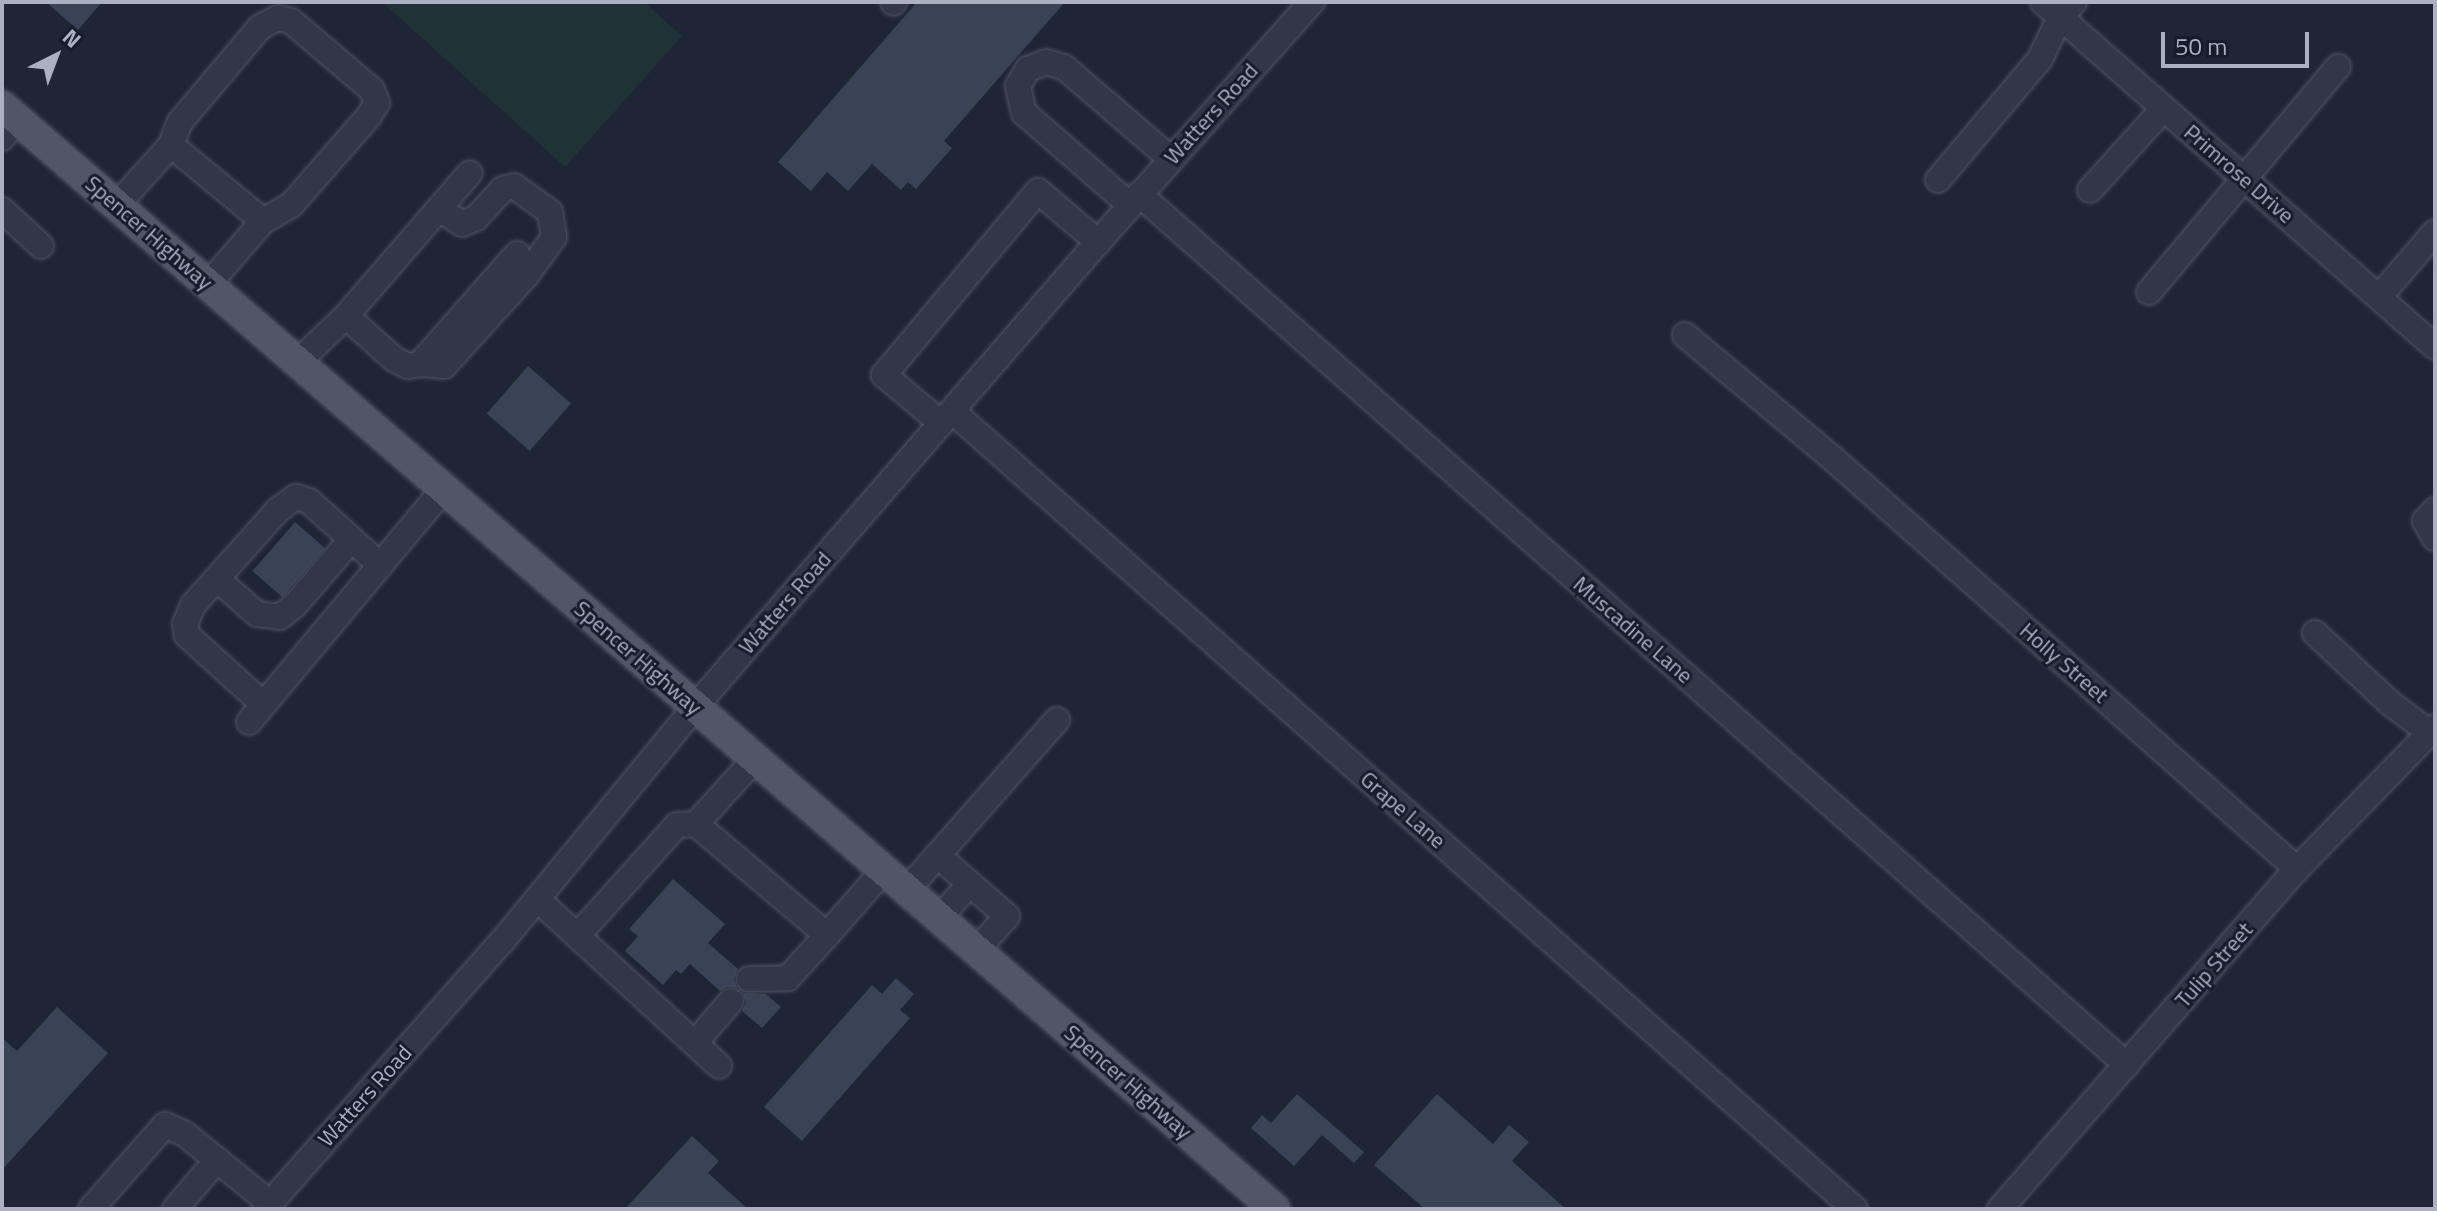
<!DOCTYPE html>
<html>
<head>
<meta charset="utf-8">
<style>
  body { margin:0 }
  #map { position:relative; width:2437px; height:1211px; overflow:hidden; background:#1e2535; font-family:"Titillium Web",sans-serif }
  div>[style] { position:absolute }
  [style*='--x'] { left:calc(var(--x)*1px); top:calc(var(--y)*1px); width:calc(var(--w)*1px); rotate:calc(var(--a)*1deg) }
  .green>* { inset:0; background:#213237 }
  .building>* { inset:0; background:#3a4256; transform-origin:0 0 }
  .roads { filter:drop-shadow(0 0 2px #4f5464) drop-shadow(0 0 2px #4f5464) }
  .minor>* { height:24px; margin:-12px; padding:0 12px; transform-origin:12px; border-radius:12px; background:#313746 }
  .major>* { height:30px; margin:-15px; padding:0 15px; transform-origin:15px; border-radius:15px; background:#4f5666 }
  span { translate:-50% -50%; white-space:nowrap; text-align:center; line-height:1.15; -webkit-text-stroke:6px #171c2a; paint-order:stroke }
  .street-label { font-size:22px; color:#abb1c3 }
  .frame { position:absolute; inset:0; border:4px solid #abb1c3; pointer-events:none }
  .north { position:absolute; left:16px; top:16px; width:80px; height:80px; -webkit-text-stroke:6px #171c2a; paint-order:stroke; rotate:42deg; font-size:22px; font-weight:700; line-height:32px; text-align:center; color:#abb1c3 }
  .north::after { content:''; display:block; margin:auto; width:28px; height:36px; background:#abb1c3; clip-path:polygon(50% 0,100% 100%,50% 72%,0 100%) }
  .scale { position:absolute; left:2161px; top:32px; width:148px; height:36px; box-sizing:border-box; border:4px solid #abb1c3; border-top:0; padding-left:10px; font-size:24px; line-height:28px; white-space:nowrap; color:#abb1c3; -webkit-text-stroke:6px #171c2a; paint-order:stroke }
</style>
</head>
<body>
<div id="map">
  <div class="green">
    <i style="clip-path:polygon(382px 2px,644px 2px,682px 36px,565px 167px)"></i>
  </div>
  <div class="building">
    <i style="clip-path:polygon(46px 2px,102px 2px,78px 30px)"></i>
    <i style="clip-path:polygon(917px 2px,1065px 2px,944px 141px,952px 148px,916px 189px,908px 182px,901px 190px,872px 164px,848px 191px,827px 172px,811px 191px,778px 162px)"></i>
    <i style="left:528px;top:366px;width:57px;height:63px;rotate:41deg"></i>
    <i style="left:295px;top:522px;width:40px;height:65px;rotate:41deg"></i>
    <i style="clip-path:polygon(673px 879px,725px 924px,708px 943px,738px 969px,734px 979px,737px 988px,727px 987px,720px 991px,690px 964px,681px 974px,676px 970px,663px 985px,625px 951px,638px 936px,629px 929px)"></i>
    <i style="clip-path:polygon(896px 978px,914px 994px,900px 1010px,910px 1018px,802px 1141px,764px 1107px,872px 985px,882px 994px)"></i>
    <i style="clip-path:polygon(743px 993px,766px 994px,781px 1007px,762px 1028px,742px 1011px,746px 1003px)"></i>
    <i style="clip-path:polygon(57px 1007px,108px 1053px,2px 1170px,2px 1038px,17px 1051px)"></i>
    <i style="clip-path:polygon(1297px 1094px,1364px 1152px,1354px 1163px,1322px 1135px,1294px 1166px,1251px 1128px,1262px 1115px,1271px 1123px)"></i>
    <i style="clip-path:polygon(1437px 1094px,1493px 1144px,1509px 1125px,1529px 1142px,1512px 1161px,1566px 1209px,1425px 1209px,1374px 1165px)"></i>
    <i style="clip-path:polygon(692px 1136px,719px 1161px,708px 1173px,748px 1209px,625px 1209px)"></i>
  </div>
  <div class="roads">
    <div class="minor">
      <i style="--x:893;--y:2;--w:1;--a:45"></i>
      <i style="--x:2043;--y:2;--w:522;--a:41.35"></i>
      <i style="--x:2;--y:138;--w:25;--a:-50"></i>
      <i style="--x:171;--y:145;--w:119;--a:39.6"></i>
      <i style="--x:1938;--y:180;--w:158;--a:-49.9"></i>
      <i style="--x:2040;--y:59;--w:47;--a:-64.5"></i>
      <i style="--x:2060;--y:17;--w:21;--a:-47"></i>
      <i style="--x:2090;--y:190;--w:110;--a:-47.9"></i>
      <i style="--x:1139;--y:194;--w:1317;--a:41.4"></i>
      <i style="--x:117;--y:205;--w:81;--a:-48"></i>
      <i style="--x:171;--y:145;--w:25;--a:-69"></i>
      <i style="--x:180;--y:122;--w:124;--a:-49.9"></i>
      <i style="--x:260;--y:27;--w:20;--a:-27"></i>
      <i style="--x:278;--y:18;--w:13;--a:13"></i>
      <i style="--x:291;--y:21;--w:106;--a:40.4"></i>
      <i style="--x:372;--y:90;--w:14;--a:69"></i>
      <i style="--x:377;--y:103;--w:15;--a:122"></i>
      <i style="--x:369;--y:116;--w:118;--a:131.2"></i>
      <i style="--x:291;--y:205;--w:32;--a:150"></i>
      <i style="--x:263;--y:221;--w:84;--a:130.7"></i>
      <i style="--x:1130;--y:205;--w:140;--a:-139"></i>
      <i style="--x:1024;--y:113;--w:28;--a:-103"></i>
      <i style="--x:1018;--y:86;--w:20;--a:-60"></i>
      <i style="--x:1028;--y:69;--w:19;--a:-21"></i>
      <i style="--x:1046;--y:62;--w:19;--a:16"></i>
      <i style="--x:1064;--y:67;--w:141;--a:40.7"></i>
      <i style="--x:2;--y:210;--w:53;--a:42.7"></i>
      <i style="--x:2149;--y:292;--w:294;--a:-50"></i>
      <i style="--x:2380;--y:296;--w:84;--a:-49.3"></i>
      <i style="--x:346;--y:316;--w:64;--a:41.9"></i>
      <i style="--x:394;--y:359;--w:16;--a:27"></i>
      <i style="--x:408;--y:366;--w:12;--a:-9"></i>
      <i style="--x:420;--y:364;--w:147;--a:-48.6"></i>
      <i style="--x:1685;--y:335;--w:190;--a:39.9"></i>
      <i style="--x:1831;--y:457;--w:622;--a:41.48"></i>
      <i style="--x:298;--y:362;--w:66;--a:-43.8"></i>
      <i style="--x:346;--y:316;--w:189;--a:-49.1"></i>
      <i style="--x:420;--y:364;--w:24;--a:5"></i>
      <i style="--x:444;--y:366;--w:122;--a:-47.7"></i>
      <i style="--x:526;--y:276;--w:48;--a:-54.3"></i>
      <i style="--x:554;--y:237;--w:25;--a:-99"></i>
      <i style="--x:550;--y:212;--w:44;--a:-144.2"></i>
      <i style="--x:514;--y:186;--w:11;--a:165"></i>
      <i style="--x:503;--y:189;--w:40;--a:133"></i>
      <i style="--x:476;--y:218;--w:15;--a:157"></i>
      <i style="--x:462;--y:224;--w:27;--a:-146"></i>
      <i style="--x:952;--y:411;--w:1205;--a:41.47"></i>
      <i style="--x:941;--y:423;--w:75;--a:-139.9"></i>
      <i style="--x:884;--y:375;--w:240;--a:-50.1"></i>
      <i style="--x:1038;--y:191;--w:79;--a:40.4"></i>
      <i style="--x:2435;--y:510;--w:15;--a:132"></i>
      <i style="--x:2425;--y:521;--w:20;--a:60"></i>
      <i style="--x:217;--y:579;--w:53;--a:41.2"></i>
      <i style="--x:257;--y:614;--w:23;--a:7"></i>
      <i style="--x:280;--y:617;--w:19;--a:-39"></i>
      <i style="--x:295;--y:605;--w:86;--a:-49.3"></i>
      <i style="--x:2315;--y:633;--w:103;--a:43"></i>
      <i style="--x:2390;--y:703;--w:50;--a:36.9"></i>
      <i style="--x:263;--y:704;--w:103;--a:-137.8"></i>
      <i style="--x:187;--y:635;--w:11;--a:-100"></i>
      <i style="--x:185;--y:624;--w:21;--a:-67"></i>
      <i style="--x:193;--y:605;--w:127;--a:-48.2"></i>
      <i style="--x:278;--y:510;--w:22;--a:-36"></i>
      <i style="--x:296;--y:497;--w:14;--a:17"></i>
      <i style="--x:309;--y:501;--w:96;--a:42"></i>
      <i style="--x:249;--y:722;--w:304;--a:-50.1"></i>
      <i style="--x:696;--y:824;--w:172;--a:40.3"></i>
      <i style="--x:827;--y:935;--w:86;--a:-48.8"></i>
      <i style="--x:937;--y:855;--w:93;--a:41.1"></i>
      <i style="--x:1007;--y:916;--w:47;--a:131.5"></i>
      <i style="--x:907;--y:890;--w:227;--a:-48.6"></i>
      <i style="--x:537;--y:899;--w:247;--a:42.5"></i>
      <i style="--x:939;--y:918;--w:46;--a:-47.6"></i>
      <i style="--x:577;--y:936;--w:149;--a:-48"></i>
      <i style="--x:677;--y:825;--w:19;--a:-3"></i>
      <i style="--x:696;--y:824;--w:88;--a:-47.8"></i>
      <i style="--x:749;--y:979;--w:39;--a:-1"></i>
      <i style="--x:788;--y:978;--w:58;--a:-47.8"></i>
      <i style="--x:695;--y:1043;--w:55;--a:-49.4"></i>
      <i style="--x:91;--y:1209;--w:112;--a:-48.6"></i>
      <i style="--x:165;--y:1125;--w:22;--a:24"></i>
      <i style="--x:185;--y:1134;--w:109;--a:39.1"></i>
      <i style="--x:175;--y:1209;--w:65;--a:-49.4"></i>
      <i style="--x:265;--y:1209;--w:361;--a:-48.5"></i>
      <i style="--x:504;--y:939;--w:301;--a:-50.5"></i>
      <i style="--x:695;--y:707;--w:615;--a:-49.09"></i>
      <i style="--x:1098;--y:242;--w:322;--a:-48.3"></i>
      <i style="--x:2000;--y:1209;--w:451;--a:-48.9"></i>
      <i style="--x:2297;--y:869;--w:198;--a:-45.8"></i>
    </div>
    <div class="major">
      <i style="--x:2;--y:106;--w:1684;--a:40.91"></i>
    </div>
  </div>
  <div class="street-label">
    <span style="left:1211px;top:114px;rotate:-48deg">Watters Road</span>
    <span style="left:2239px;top:174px;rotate:41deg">Primrose Drive</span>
    <span style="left:149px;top:233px;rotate:41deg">Spencer Highway</span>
    <span style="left:785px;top:603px;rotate:-49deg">Watters Road</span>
    <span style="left:1633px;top:630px;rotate:41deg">Muscadine Lane</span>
    <span style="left:638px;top:658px;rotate:41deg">Spencer Highway</span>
    <span style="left:2064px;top:663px;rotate:41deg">Holly Street</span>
    <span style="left:1403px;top:810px;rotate:41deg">Grape Lane</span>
    <span style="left:2214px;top:965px;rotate:-49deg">Tulip Street</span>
    <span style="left:1128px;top:1082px;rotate:41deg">Spencer Highway</span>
    <span style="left:365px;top:1096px;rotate:-48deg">Watters Road</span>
  </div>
  <div class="frame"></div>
  <div class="north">N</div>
  <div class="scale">50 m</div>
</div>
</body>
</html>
